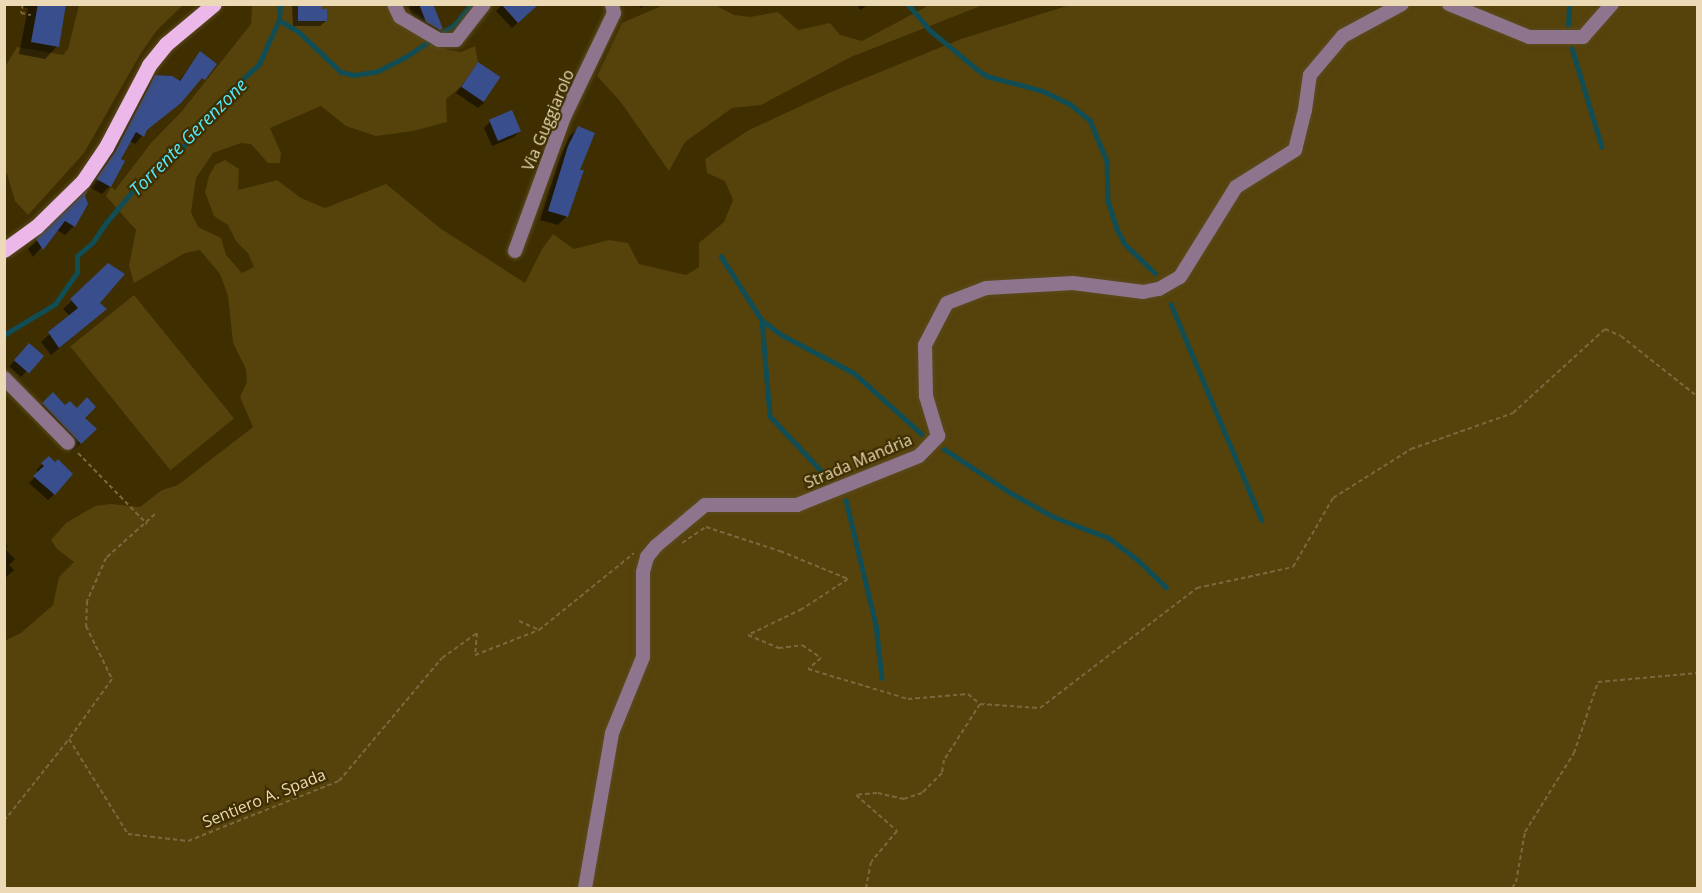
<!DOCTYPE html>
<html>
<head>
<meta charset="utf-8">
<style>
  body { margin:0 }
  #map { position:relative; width:1702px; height:893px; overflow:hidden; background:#3e2e00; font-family:"Open Sans",sans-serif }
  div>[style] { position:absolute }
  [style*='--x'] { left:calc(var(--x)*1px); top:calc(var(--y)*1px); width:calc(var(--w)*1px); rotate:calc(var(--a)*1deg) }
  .green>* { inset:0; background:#56420b; transform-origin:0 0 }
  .shadow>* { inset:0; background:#0007; transform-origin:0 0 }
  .stream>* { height:4.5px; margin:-2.25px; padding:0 2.25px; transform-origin:2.25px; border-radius:2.25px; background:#114d54 }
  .building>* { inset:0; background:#394e8c; transform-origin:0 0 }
  .path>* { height:2px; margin-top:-1px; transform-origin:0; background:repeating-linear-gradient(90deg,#79693e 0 4.5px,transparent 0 7.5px) }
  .roads { filter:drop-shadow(0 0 2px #5a4a1d) drop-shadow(0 0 2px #5a4a1d) }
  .minor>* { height:14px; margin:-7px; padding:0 7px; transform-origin:7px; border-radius:7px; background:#8e758d }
  .major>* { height:15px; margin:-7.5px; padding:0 7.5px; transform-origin:7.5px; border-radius:7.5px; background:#ecb8ea }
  span { translate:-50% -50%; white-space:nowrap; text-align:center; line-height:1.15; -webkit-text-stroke:4.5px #3e2e00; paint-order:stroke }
  .street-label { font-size:16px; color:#ebdab5 }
  .water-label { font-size:18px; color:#50ebff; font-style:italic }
  .frame { position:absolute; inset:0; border:6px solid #ebdab5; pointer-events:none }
</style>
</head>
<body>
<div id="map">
  <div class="green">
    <i style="clip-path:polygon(666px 4px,715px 5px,734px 15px,750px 17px,778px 12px,798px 30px,830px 23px,840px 35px,862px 41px,926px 7px,926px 5px,983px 5px,851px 57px,761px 105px,732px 108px,685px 142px,669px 171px,620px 101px,597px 76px,622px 23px)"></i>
    <i style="clip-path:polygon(79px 5px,183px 5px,157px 30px,141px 53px,84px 153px,28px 215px,15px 201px,7px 174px,5px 173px,5px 67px,17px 47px,63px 55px,68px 49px)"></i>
    <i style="clip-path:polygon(252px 5px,388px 5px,393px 19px,404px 29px,448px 50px,461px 52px,475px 46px,478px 62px,461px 87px,446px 99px,447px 122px,413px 131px,376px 136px,346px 126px,321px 106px,270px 128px,281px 153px,280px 163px,268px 163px,251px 144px,241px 143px,213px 153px,196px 178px,191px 212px,198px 227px,221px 238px,226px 255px,242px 273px,254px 267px,248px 253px,236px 241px,228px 225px,214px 216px,205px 192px,209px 176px,215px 165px,225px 160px,239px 169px,238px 190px,277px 180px,301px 198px,325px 208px,386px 184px,440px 228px,525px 283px,542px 249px,553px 234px,574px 249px,609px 240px,628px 243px,639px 264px,686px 275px,699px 267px,699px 243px,724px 222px,733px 200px,725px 181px,707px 173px,705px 159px,749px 130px,831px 92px,961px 39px,1070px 5px,1697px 5px,1697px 888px,5px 888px,4px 641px,21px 633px,53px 605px,59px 577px,74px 562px,57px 549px,51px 540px,66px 523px,95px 506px,111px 504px,140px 507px,162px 490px,178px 485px,253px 427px,240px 397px,247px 382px,246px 369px,233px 343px,228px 296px,220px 274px,200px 250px,185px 253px,134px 283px,129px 266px,136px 230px,106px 196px,111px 187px,115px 190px,151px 143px,182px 111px,251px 24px)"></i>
    <i style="left:134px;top:295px;width:159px;height:82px;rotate:51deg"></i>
  </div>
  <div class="shadow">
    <i style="clip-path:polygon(21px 4px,65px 4px,57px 46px,45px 59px,19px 54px,28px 8px,21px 7px)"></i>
    <i style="clip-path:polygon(292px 4px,320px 4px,326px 21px,320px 26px,293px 26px)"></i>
    <i style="clip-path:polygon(408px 4px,431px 4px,441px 28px,433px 36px,418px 30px)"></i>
    <i style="clip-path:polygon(503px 4px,535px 6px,512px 28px,496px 11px)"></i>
    <i style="clip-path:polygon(639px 4px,649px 4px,640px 8px)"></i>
    <i style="clip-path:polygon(857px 4px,870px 4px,860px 10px)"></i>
    <i style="clip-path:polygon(200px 53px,142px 136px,135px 144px,129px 141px,110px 186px,102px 194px,89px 187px,107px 161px,147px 85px,155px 77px,178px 82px)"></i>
    <i style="clip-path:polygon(478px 64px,484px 103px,478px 108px,456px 93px)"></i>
    <i style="clip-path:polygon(490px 122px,520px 131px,514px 137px,492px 146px,484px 128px)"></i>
    <i style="clip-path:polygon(578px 128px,578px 172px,567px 216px,558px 225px,540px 220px,560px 157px,569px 137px)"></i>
    <i style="clip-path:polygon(83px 196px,74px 226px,65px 235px,57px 230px,33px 257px,28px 249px)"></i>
    <i style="clip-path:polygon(108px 265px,98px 303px,105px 309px,51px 355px,41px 342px,70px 316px,63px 309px)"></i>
    <i style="left:29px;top:345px;width:16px;height:29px;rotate:43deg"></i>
    <i style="clip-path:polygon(53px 394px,65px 407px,77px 410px,95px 429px,72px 452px,34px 413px)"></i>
    <i style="clip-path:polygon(49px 458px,62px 487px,48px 500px,29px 483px,39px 473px,36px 470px)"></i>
    <i style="clip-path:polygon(4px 543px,8px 546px,5px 549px,15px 559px,9px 565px,14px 570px,4px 579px)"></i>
  </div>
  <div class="stream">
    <i style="--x:908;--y:4;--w:35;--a:50"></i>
    <i style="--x:931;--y:31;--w:61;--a:39.7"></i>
    <i style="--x:978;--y:70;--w:11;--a:34"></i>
    <i style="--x:987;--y:76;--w:58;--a:15"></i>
    <i style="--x:1043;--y:91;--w:30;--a:26"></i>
    <i style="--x:1070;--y:104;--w:26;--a:39"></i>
    <i style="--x:1090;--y:120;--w:44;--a:67.5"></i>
    <i style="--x:1107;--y:161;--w:40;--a:88.6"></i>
    <i style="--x:1108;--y:201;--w:29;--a:72"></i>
    <i style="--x:1117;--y:229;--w:17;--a:62"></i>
    <i style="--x:1125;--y:244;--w:42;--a:44"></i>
    <i style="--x:279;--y:20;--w:23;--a:31"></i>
    <i style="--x:299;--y:32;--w:58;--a:43.6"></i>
    <i style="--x:341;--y:72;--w:13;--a:13"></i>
    <i style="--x:354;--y:75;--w:24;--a:-9"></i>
    <i style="--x:378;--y:71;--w:29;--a:-27"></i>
    <i style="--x:404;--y:58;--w:61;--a:-33.7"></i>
    <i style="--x:455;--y:24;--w:26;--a:-51"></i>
    <i style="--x:1568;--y:25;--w:21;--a:-87"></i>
    <i style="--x:1572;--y:48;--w:103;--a:73.1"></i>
    <i style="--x:721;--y:256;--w:76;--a:57.4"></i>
    <i style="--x:762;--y:320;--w:25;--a:37"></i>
    <i style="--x:782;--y:335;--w:81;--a:27.8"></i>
    <i style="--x:854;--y:373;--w:91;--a:41.9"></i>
    <i style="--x:1171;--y:304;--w:234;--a:67.2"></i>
    <i style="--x:762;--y:320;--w:96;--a:85.2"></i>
    <i style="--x:770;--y:416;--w:86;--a:46.9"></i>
    <i style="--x:4;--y:335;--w:60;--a:-31.3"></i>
    <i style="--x:55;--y:304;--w:39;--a:-55"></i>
    <i style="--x:77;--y:272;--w:16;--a:-90"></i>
    <i style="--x:77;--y:256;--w:21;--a:-41"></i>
    <i style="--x:93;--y:242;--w:23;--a:-56"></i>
    <i style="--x:106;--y:223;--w:47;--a:-50.2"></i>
    <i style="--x:136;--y:187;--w:62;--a:-40.4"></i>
    <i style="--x:183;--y:147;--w:57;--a:-52.1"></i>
    <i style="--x:218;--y:102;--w:56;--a:-42.8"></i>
    <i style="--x:259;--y:64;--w:48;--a:-65.6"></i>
    <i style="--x:279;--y:20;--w:16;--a:-86"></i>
    <i style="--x:944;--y:449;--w:80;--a:33.3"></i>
    <i style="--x:1011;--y:493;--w:49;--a:29.2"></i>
    <i style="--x:1054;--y:517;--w:59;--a:20.9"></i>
    <i style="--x:1109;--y:538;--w:36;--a:37"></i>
    <i style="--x:1138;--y:560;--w:39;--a:44"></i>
    <i style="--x:846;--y:500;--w:129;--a:76.5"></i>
    <i style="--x:876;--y:625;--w:53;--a:83.5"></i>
  </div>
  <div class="building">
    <i style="clip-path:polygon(38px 4px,66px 4px,59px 47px,31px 42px)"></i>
    <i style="clip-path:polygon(298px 4px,322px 4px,322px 9px,327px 9px,327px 21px,298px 21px)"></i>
    <i style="clip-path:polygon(419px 4px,433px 4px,443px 29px,440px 30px,426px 22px)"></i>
    <i style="clip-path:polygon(501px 4px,539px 4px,518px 23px)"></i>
    <i style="clip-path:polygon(200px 51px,217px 64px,205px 80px,202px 78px,181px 103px,147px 130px,144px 137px,136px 132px,121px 159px,125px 161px,111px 187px,96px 179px,115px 152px,155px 75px,172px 76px,180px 81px)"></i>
    <i style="left:478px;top:62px;width:27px;height:30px;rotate:34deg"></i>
    <i style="left:512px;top:110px;width:23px;height:25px;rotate:67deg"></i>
    <i style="clip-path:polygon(578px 126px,595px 133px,580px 170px,584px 170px,568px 217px,548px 211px,568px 146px)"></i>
    <i style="clip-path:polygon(88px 189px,85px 196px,88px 204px,75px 227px,65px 221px,43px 250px,36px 239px)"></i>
    <i style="clip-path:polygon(108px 263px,125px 274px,100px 303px,107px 309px,59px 348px,48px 332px,78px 308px,70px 299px)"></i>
    <i style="left:29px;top:343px;width:20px;height:23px;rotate:41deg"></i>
    <i style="clip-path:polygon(53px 392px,65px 405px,70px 401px,77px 408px,87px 397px,96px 407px,85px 418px,97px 429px,81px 444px,42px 403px)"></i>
    <i style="clip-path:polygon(49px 456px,55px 462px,58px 459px,73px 474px,55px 495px,33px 476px,44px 466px,41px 463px)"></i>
  </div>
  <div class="path">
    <i style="--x:23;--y:4;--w:9;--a:103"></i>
    <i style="--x:21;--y:13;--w:10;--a:11"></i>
    <i style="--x:78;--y:453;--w:99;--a:45.8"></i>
    <i style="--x:155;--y:514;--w:66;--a:138.1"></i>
    <i style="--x:106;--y:558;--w:47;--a:113.8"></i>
    <i style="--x:87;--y:601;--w:25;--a:92"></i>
    <i style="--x:86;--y:626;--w:59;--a:63.9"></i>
    <i style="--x:112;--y:679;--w:74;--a:125.6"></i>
    <i style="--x:69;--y:739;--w:112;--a:58.2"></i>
    <i style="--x:128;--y:834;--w:60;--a:6.7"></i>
    <i style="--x:188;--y:841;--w:162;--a:-21.7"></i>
    <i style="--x:339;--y:781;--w:160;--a:-50.1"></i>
    <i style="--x:442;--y:658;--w:43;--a:-35.5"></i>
    <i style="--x:477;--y:633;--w:22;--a:95"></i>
    <i style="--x:475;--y:655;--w:69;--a:-21.3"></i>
    <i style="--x:539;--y:630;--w:122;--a:-39"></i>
    <i style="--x:682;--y:543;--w:29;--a:-34"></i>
    <i style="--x:706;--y:527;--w:78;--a:18"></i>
    <i style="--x:780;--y:551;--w:74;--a:22.4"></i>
    <i style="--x:848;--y:579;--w:55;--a:146.9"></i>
    <i style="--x:802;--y:609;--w:60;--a:154.3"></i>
    <i style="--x:748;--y:635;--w:34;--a:23"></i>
    <i style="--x:779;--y:648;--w:23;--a:-7"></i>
    <i style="--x:802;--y:645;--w:23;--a:34"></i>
    <i style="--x:821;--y:658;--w:17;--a:140"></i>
    <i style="--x:808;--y:669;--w:104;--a:16.7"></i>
    <i style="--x:908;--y:699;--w:60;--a:-4.8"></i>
    <i style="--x:968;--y:694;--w:16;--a:40"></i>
    <i style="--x:980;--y:704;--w:67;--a:122.7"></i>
    <i style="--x:944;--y:760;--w:13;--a:99"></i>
    <i style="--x:942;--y:773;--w:28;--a:135"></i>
    <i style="--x:922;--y:793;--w:19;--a:162"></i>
    <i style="--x:904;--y:799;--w:28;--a:-167"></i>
    <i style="--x:877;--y:793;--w:21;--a:175"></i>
    <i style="--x:856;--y:795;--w:55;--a:41.3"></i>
    <i style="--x:897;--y:831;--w:40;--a:130"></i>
    <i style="--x:871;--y:862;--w:26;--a:101"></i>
    <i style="--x:519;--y:621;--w:22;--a:24"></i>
    <i style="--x:980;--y:704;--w:60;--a:3.8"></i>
    <i style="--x:1040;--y:708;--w:198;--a:-37.4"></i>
    <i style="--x:1197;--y:588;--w:98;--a:-12.3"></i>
    <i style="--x:1293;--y:567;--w:80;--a:-59.9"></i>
    <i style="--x:1333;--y:498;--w:92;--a:-32.1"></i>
    <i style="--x:1411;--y:449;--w:108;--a:-19.4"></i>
    <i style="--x:1513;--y:413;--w:125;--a:-42.4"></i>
    <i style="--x:1605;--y:329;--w:17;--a:24"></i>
    <i style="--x:1621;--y:336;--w:98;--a:38.4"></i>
    <i style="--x:4;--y:821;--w:105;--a:-51.6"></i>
    <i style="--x:1512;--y:888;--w:7;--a:-56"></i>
    <i style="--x:1516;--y:882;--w:51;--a:-79.8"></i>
    <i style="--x:1525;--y:832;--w:93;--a:-58.2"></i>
    <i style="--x:1574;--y:753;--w:75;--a:-71.3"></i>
    <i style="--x:1598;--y:682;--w:100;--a:-5.1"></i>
  </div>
  <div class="roads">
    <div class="minor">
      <i style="--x:394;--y:4;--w:14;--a:65"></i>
      <i style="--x:400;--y:17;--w:45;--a:30.5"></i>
      <i style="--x:439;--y:40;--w:17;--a:0"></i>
      <i style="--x:456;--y:40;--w:46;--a:-52.1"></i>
      <i style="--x:1449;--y:4;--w:87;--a:22.4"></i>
      <i style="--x:1529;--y:37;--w:54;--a:0"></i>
      <i style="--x:1583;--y:37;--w:44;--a:-48.7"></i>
      <i style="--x:515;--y:251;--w:143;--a:-69.9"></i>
      <i style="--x:564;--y:117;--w:115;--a:-64.3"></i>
      <i style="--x:614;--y:13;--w:9;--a:-103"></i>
      <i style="--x:4;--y:378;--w:91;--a:45.4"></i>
      <i style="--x:585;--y:888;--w:157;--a:-80.1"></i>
      <i style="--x:612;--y:733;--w:82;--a:-67.8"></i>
      <i style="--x:643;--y:657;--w:85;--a:-90"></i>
      <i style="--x:643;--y:572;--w:16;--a:-75"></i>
      <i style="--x:647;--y:557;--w:14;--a:-51"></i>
      <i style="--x:656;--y:546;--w:64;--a:-39.9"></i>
      <i style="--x:705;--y:505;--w:92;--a:0"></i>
      <i style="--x:797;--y:505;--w:131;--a:-21.9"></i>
      <i style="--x:919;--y:456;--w:28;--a:-46"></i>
      <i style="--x:938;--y:436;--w:42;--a:-106.7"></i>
      <i style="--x:926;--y:396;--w:51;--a:-91.1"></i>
      <i style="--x:925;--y:345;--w:47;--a:-62.4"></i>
      <i style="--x:947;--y:303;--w:42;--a:-21"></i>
      <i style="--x:986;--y:288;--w:87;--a:-3.3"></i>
      <i style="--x:1073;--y:283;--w:71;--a:7.3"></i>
      <i style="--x:1143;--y:292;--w:16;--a:-11"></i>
      <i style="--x:1159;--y:289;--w:24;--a:-30"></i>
      <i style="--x:1180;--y:277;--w:106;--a:-58.1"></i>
      <i style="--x:1236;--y:187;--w:70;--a:-32.1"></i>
      <i style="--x:1295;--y:150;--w:41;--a:-76"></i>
      <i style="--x:1305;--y:110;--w:35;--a:-82"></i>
      <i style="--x:1310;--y:75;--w:51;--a:-49.8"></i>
      <i style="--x:1343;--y:36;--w:67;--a:-28.5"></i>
    </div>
    <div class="major">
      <i style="--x:4;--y:250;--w:39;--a:-36"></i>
      <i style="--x:36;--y:227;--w:66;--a:-44.4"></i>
      <i style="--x:83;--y:181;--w:41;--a:-55.9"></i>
      <i style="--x:106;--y:147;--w:93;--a:-62.3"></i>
      <i style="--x:149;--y:65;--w:27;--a:-51"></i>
      <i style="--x:166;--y:44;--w:62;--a:-39.8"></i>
    </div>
  </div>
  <div class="street-label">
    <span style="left:548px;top:120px;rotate:-67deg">Via Guggiarolo</span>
    <span style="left:858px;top:461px;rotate:-23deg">Strada Mandria</span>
    <span style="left:264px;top:798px;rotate:-22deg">Sentiero A. Spada</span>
  </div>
  <div class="water-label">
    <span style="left:188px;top:137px;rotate:-45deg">Torrente Gerenzone</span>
  </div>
  <div class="frame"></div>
</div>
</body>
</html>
